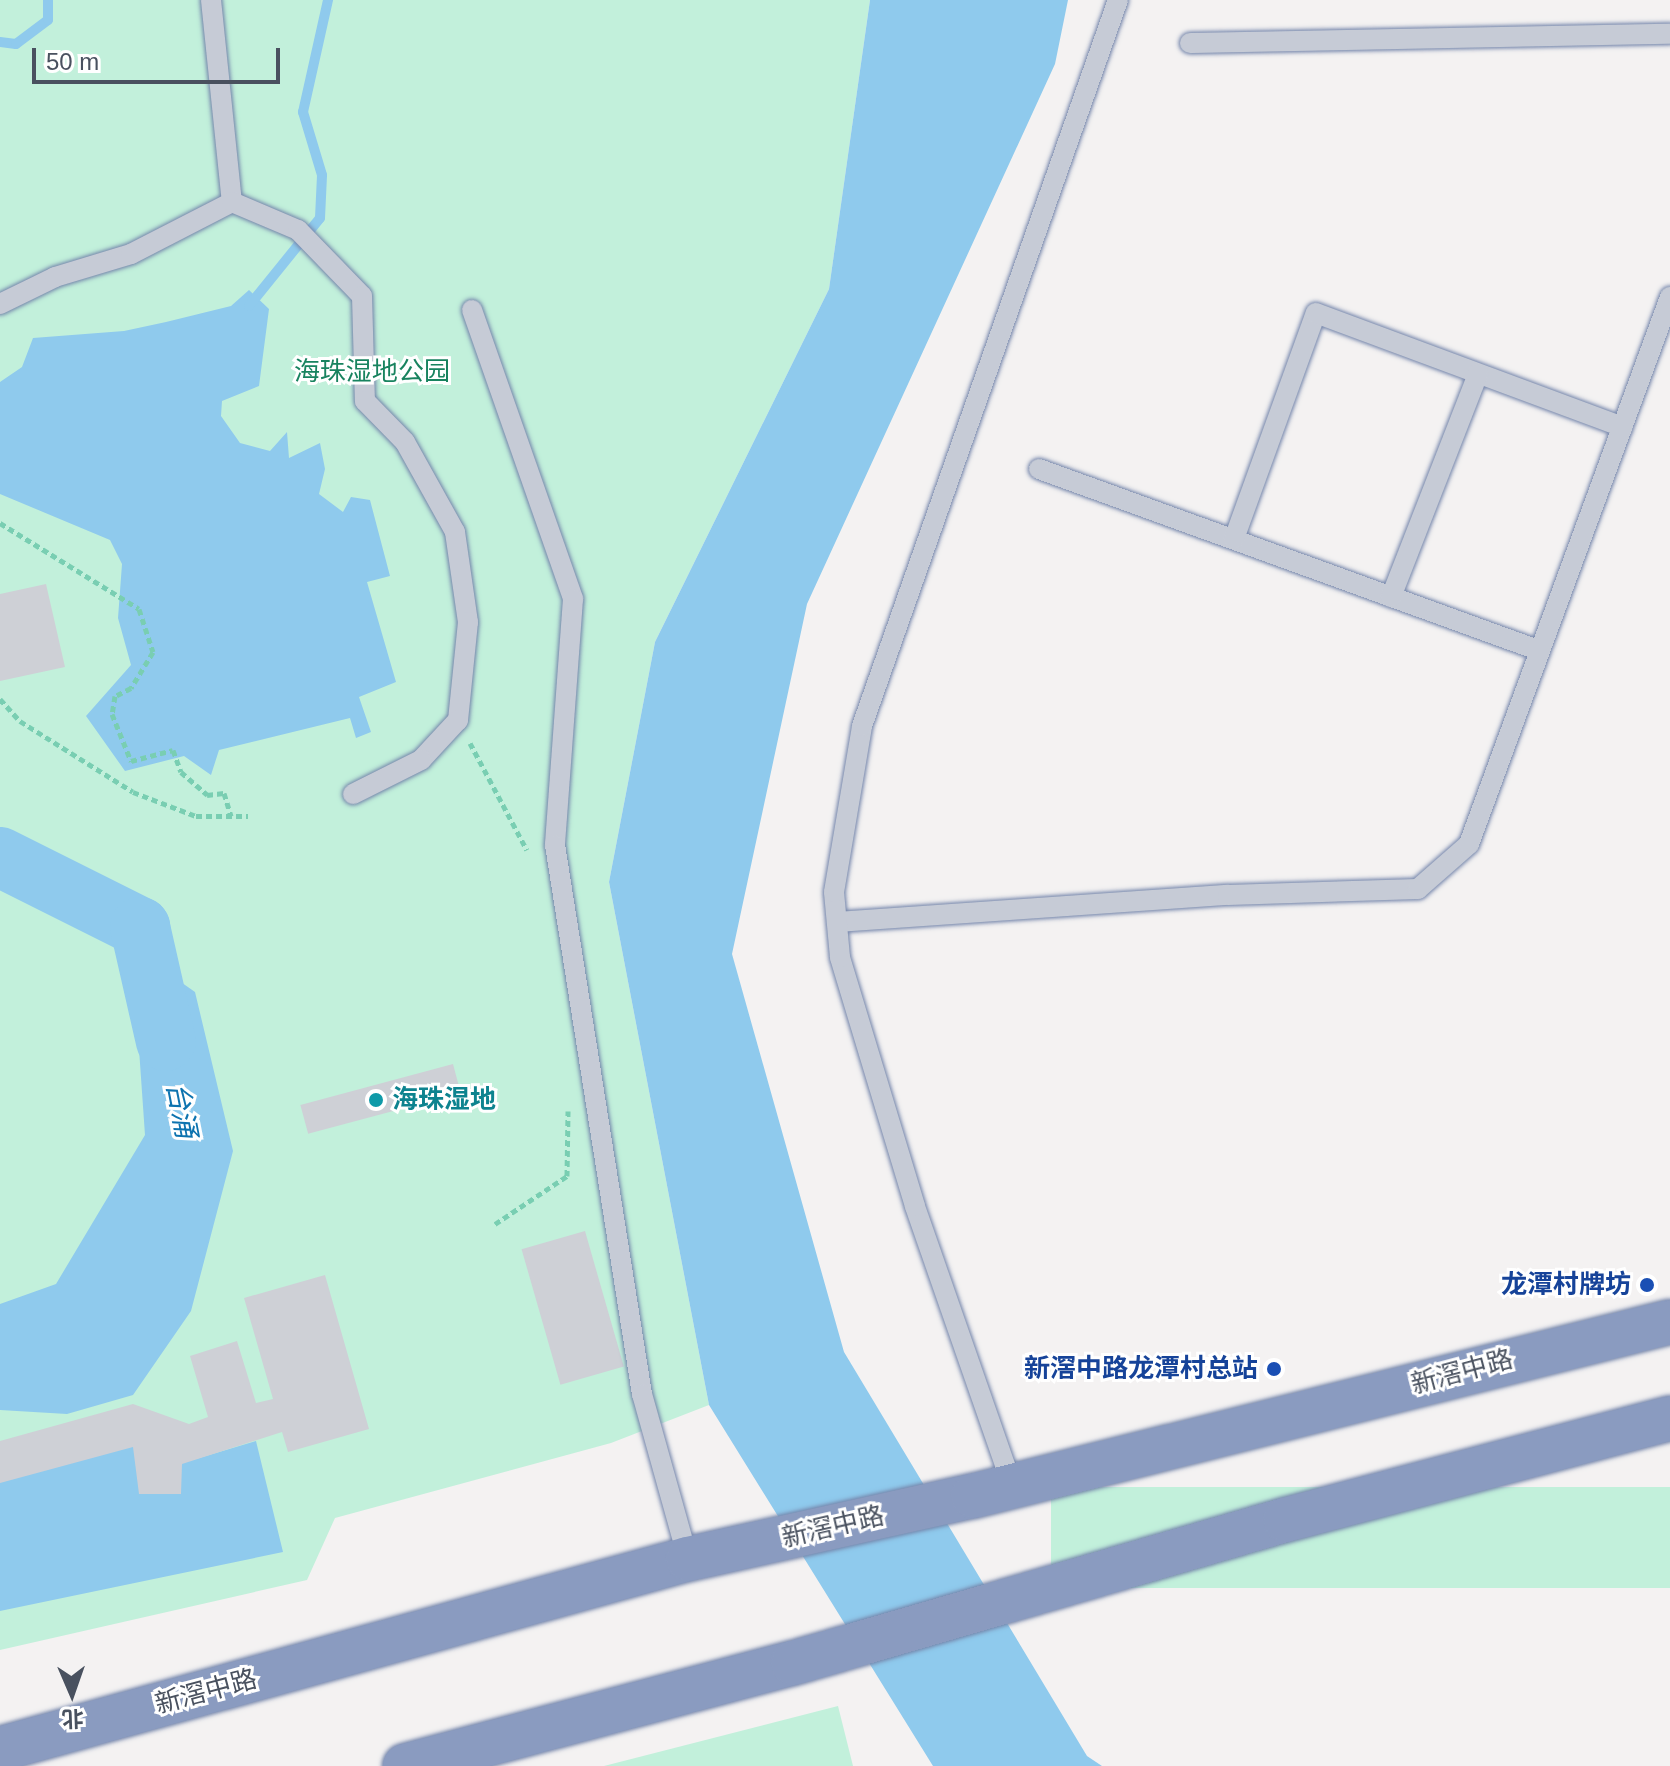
<!DOCTYPE html>
<html>
<head>
<meta charset="utf-8">
<style>
  body { margin:0 }
  #map { position:relative; width:1670px; height:1766px; overflow:hidden; background:#f4f2f2; font-family:Arial,"Noto Sans SC",sans-serif }
  div>[style] { position:absolute }
  [style*='--x'] { left:calc(var(--x)*1px); top:calc(var(--y)*1px); width:calc(var(--w)*1px); rotate:calc(var(--a)*1deg) }
  .green>* { inset:0; background:#c2f0db; transform-origin:0 0 }
  .water>* { inset:0; background:#8fcaed }
  .stream>* { height:10px; margin:-5px; padding:0 5px; transform-origin:5px; border-radius:5px; background:#8fcaed }
  .river>* { height:60px; margin:-30px; padding:0 30px; transform-origin:30px; border-radius:30px; background:#8fcaed }
  .building>* { inset:0; background:#ced0d6; transform-origin:0 0 }
  .path>* { height:5px; margin-top:-2.5px; transform-origin:0; background:repeating-linear-gradient(90deg,#79ceb2 0 6px,transparent 0 10px) }
  .roads { filter:drop-shadow(0 0 2px #7586ab) drop-shadow(0 0 2px #7586ab) }
  .lane>* { height:20px; margin:-10px; padding:0 10px; transform-origin:10px; border-radius:10px; background:#c6cbd6 }
  .highway>* { height:44px; margin:-22px; padding:0 22px; transform-origin:22px; border-radius:22px; background:#8a9bc0 }
  .dots>* { width:22px; height:22px; translate:-50% -50%; box-sizing:border-box; border:4px solid #fff; border-radius:50% }
  span { translate:-50% -50%; white-space:nowrap; text-align:center; line-height:1.15; -webkit-text-stroke:6px #fff; paint-order:stroke }
  .park-label { font-size:26px; color:#18835f }
  .culture-label { font-size:26px; color:#0d838f; font-weight:700 }
  .left { translate:0 -50%; text-align:left }
  .transit-label { font-size:26px; color:#164399; font-weight:700 }
  .right { translate:-100% -50%; text-align:right }
  .street-label { font-size:26px; color:#49515f }
  .water-label { font-size:28px; color:#0d73af; font-style:italic }
  .north { position:absolute; left:32px; top:1654px; width:80px; height:80px; -webkit-text-stroke:6px #fff; paint-order:stroke; rotate:178deg; font-size:22px; font-weight:700; line-height:32px; text-align:center; color:#49515f }
  .north::after { content:''; display:block; margin:auto; width:28px; height:36px; background:#49515f; clip-path:polygon(50% 0,100% 100%,50% 72%,0 100%) }
  .scale { position:absolute; left:32px; top:48px; width:248px; height:36px; box-sizing:border-box; border:4px solid #49515f; border-top:0; padding-left:10px; font-size:24px; line-height:28px; white-space:nowrap; color:#49515f; -webkit-text-stroke:6px #fff; paint-order:stroke }
</style>
</head>
<body>
<div id="map">
  <div class="green">
    <i style="clip-path:polygon(0 0,870px 0,829px 289px,655px 642px,609px 882px,709px 1405px,611px 1443px,335px 1518px,307px 1580px,0 1650px)"></i>
    <i style="left:1670px;top:1487px;width:101px;height:619px;rotate:90deg"></i>
    <i style="clip-path:polygon(838px 1706px,853px 1766px,604px 1766px)"></i>
  </div>
  <div class="water">
    <i style="clip-path:polygon(870px 0,1068px 0,1055px 64px,807px 604px,732px 954px,844px 1352px,1087px 1756px,1102px 1766px,933px 1766px,709px 1405px,609px 882px,655px 642px,829px 289px)"></i>
    <i style="clip-path:polygon(249px 290px,269px 309px,259px 386px,222px 401px,221px 416px,240px 443px,270px 451px,287px 432px,289px 458px,320px 443px,325px 469px,319px 494px,343px 512px,351px 497px,370px 500px,390px 576px,367px 582px,396px 682px,359px 697px,371px 732px,356px 738px,350px 718px,219px 750px,211px 775px,184px 756px,125px 771px,86px 716px,131px 665px,118px 618px,122px 564px,110px 540px,0 494px,0 382px,22px 367px,33px 338px,124px 331px,166px 322px,231px 306px)"></i>
    <i style="clip-path:polygon(148px 959px,195px 992px,233px 1151px,191px 1311px,133px 1395px,67px 1414px,0 1410px,0 1304px,56px 1284px,145px 1135px,136px 1006px)"></i>
    <i style="clip-path:polygon(131px 1433px,189px 1461px,256px 1441px,283px 1552px,0 1611px,0 1475px)"></i>
  </div>
  <div class="stream">
    <i style="--x:0;--y:42;--w:16;--a:7"></i>
    <i style="--x:16;--y:44;--w:40;--a:-37"></i>
    <i style="--x:48;--y:20;--w:20;--a:-90"></i>
    <i style="--x:249;--y:306;--w:113;--a:-51.1"></i>
    <i style="--x:320;--y:218;--w:43;--a:-87.3"></i>
    <i style="--x:322;--y:175;--w:66;--a:-106.8"></i>
    <i style="--x:303;--y:112;--w:115;--a:-77.4"></i>
  </div>
  <div class="river">
    <i style="--x:0;--y:857;--w:157;--a:26.6"></i>
    <i style="--x:140;--y:927;--w:117;--a:77.2"></i>
  </div>
  <div class="building">
    <i style="clip-path:polygon(46px 584px,65px 667px,0 681px,0 594px)"></i>
    <i style="left:453px;top:1064px;width:30px;height:158px;rotate:75deg"></i>
    <i style="left:585px;top:1231px;width:141px;height:66px;rotate:74deg"></i>
    <i style="clip-path:polygon(325px 1275px,369px 1429px,288px 1452px,282px 1432px,182px 1464px,181px 1494px,139px 1494px,133px 1447px,0 1483px,0 1441px,133px 1404px,189px 1424px,208px 1417px,190px 1356px,237px 1341px,256px 1403px,273px 1399px,244px 1298px)"></i>
  </div>
  <div class="path">
    <i style="--x:0;--y:523;--w:163;--a:31.7"></i>
    <i style="--x:139;--y:609;--w:45;--a:72"></i>
    <i style="--x:153;--y:652;--w:42;--a:121.4"></i>
    <i style="--x:131;--y:688;--w:18;--a:153"></i>
    <i style="--x:115;--y:696;--w:18;--a:99"></i>
    <i style="--x:112;--y:714;--w:51;--a:68"></i>
    <i style="--x:131;--y:761;--w:43;--a:-14.7"></i>
    <i style="--x:173;--y:750;--w:23;--a:70"></i>
    <i style="--x:181;--y:772;--w:35;--a:41"></i>
    <i style="--x:207;--y:795;--w:17;--a:-7"></i>
    <i style="--x:224;--y:793;--w:24;--a:73"></i>
    <i style="--x:0;--y:699;--w:30;--a:48"></i>
    <i style="--x:20;--y:721;--w:133;--a:32.1"></i>
    <i style="--x:133;--y:792;--w:67;--a:20.9"></i>
    <i style="--x:196;--y:816;--w:52;--a:0"></i>
    <i style="--x:470;--y:743;--w:121;--a:62"></i>
    <i style="--x:495;--y:1224;--w:87;--a:-33.7"></i>
    <i style="--x:567;--y:1176;--w:65;--a:-89.1"></i>
  </div>
  <div class="roads">
    <div class="lane">
      <i style="--x:211;--y:0;--w:203;--a:84.1"></i>
      <i style="--x:1190;--y:43;--w:480;--a:-1.1"></i>
      <i style="--x:0;--y:304;--w:61;--a:-26.1"></i>
      <i style="--x:55;--y:277;--w:79;--a:-16.8"></i>
      <i style="--x:131;--y:254;--w:114;--a:-27.2"></i>
      <i style="--x:232;--y:202;--w:72;--a:23"></i>
      <i style="--x:298;--y:230;--w:92;--a:45.9"></i>
      <i style="--x:362;--y:296;--w:105;--a:88.4"></i>
      <i style="--x:365;--y:401;--w:57;--a:45.7"></i>
      <i style="--x:405;--y:442;--w:103;--a:60.9"></i>
      <i style="--x:455;--y:532;--w:91;--a:81.8"></i>
      <i style="--x:468;--y:622;--w:99;--a:95.8"></i>
      <i style="--x:458;--y:720;--w:54;--a:132.8"></i>
      <i style="--x:421;--y:760;--w:76;--a:153.4"></i>
      <i style="--x:472;--y:310;--w:306;--a:70.7"></i>
      <i style="--x:573;--y:599;--w:247;--a:94.2"></i>
      <i style="--x:555;--y:845;--w:556;--a:81"></i>
      <i style="--x:642;--y:1394;--w:171;--a:74.4"></i>
      <i style="--x:1039;--y:469;--w:531;--a:19.94"></i>
      <i style="--x:1234;--y:539;--w:240;--a:-70.1"></i>
      <i style="--x:1316;--y:313;--w:327;--a:20.4"></i>
      <i style="--x:1391;--y:597;--w:239;--a:-68.7"></i>
      <i style="--x:837;--y:922;--w:392;--a:-4"></i>
      <i style="--x:1228;--y:895;--w:190;--a:-1.8"></i>
      <i style="--x:1418;--y:889;--w:68;--a:-41.4"></i>
      <i style="--x:1469;--y:844;--w:583;--a:-69.82"></i>
      <i style="--x:1012;--y:1485;--w:295;--a:-109.2"></i>
      <i style="--x:915;--y:1206;--w:260;--a:-106.8"></i>
      <i style="--x:840;--y:957;--w:65;--a:-95.3"></i>
      <i style="--x:834;--y:892;--w:168;--a:-80.4"></i>
      <i style="--x:862;--y:726;--w:770;--a:-70.58"></i>
    </div>
    <div class="highway">
      <i style="--x:0;--y:1749;--w:714;--a:-15.44"></i>
      <i style="--x:688;--y:1559;--w:292;--a:-12.5"></i>
      <i style="--x:973;--y:1496;--w:718;--a:-14.02"></i>
      <i style="--x:405;--y:1766;--w:401;--a:-14.9"></i>
      <i style="--x:793;--y:1663;--w:512;--a:-16.21"></i>
      <i style="--x:1285;--y:1520;--w:398;--a:-14.8"></i>
    </div>
  </div>
  <div class="dots">
    <i style="left:376px;top:1100px;background:#0f9aa8"></i>
    <i style="left:1647px;top:1285px;background:#1a4fb4"></i>
    <i style="left:1274px;top:1369px;background:#1a4fb4"></i>
  </div>
  <div class="park-label">
    <span style="left:372px;top:372px">海珠湿地公园</span>
  </div>
  <div class="culture-label">
    <span class="left" style="left:392px;top:1100px">海珠湿地</span>
  </div>
  <div class="transit-label">
    <span class="right" style="left:1631px;top:1285px">龙潭村牌坊</span>
    <span class="right" style="left:1258px;top:1369px">新滘中路龙潭村总站</span>
  </div>
  <div class="street-label">
    <span style="left:1462px;top:1372px;rotate:-15deg">新滘中路</span>
    <span style="left:833px;top:1527px;rotate:-13deg">新滘中路</span>
    <span style="left:206px;top:1692px;rotate:-15deg">新滘中路</span>
  </div>
  <div class="water-label">
    <span style="left:181px;top:1110px;rotate:79deg">台涌</span>
  </div>
  <div class="north">北</div>
  <div class="scale">50 m</div>
</div>
</body>
</html>
